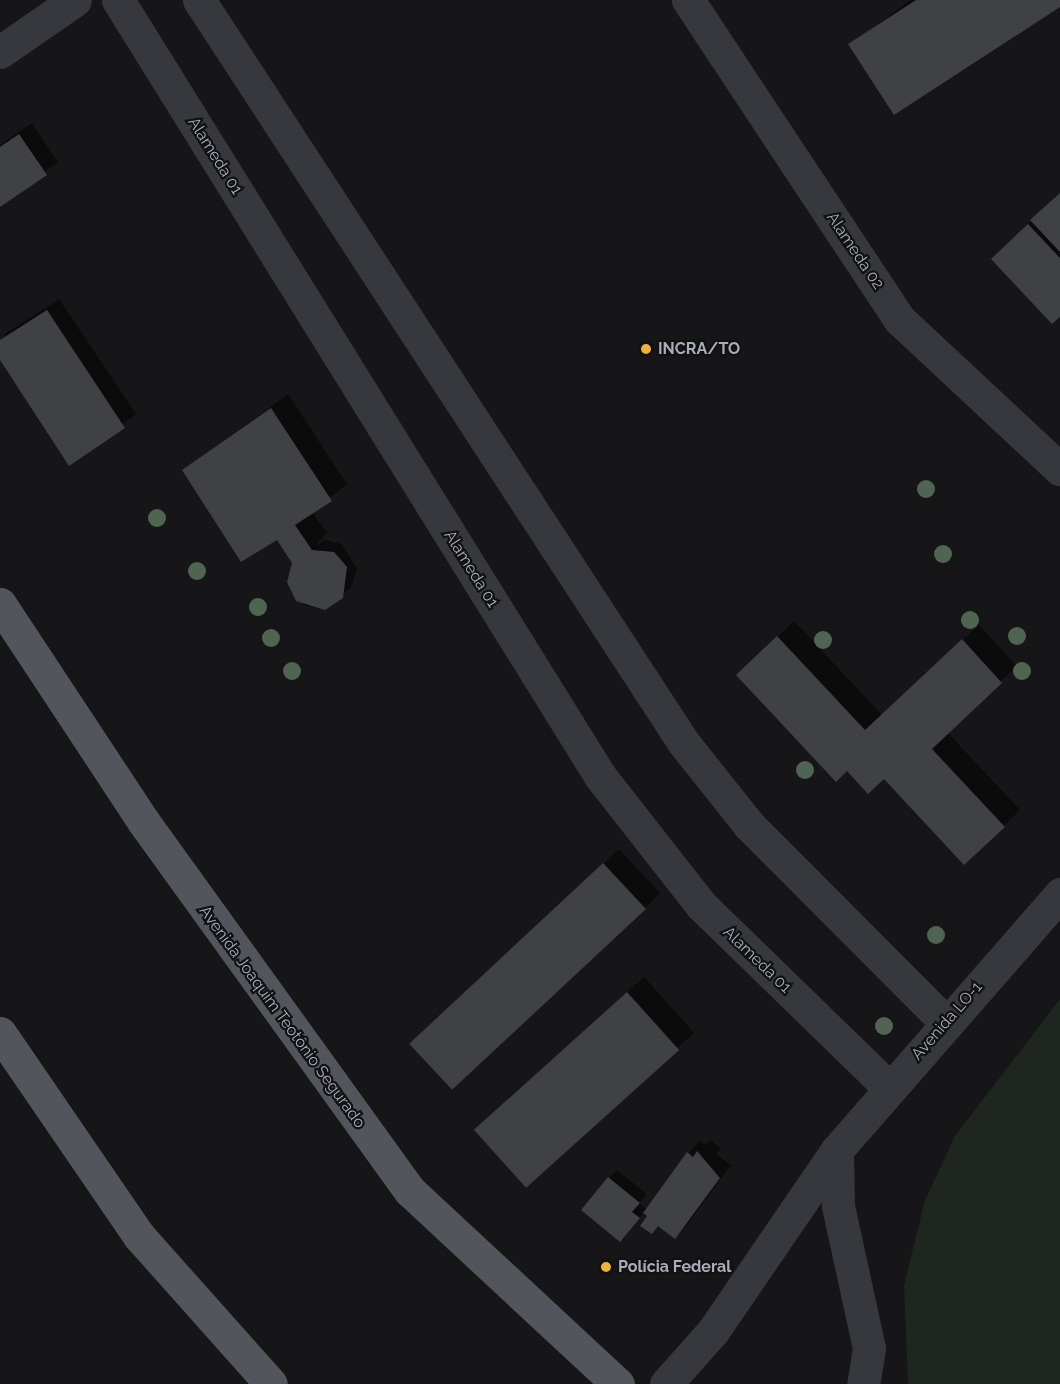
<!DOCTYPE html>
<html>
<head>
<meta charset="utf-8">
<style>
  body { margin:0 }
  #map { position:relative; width:1060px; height:1384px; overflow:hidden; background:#161618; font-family:Raleway,sans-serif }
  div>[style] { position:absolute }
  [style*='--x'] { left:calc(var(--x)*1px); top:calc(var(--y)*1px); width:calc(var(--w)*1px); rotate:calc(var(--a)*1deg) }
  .green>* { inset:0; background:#1e261f }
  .shadow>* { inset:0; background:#0007; transform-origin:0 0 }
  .building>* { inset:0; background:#404145; transform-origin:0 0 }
  .minor>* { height:33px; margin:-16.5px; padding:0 16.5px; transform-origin:16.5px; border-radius:16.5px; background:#37383d }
  .major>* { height:33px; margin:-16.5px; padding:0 16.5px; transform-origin:16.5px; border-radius:16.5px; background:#53555c }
  .trees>* { width:18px; height:18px; margin:-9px; border-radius:50%; background:#506452 }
  .dots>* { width:16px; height:16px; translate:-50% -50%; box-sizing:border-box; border:3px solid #111113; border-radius:50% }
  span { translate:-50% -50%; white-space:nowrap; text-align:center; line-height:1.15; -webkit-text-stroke:4.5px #111113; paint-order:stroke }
  .street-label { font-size:16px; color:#a8adb8 }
  .poi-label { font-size:16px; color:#a8adb8; font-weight:700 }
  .left { translate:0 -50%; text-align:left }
</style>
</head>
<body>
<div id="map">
  <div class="green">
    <i style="clip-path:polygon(1060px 999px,1060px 1384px,908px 1384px,904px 1285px,925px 1200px,955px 1136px)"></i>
  </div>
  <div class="shadow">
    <i style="clip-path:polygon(910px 0,1060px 0,1060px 6px,850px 45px)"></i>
    <i style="clip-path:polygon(32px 123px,58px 162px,0 206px,0 145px)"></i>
    <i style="clip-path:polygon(1060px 194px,1060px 314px,1005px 247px)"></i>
    <i style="clip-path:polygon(59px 299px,136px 414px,69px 463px,0 357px,5px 334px)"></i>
    <i style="clip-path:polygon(288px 394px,347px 484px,312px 512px,327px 533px,315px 546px,325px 540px,342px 544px,357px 569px,351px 588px,325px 608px,305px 606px,291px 591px,293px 563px,278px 538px,184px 471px)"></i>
    <i style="clip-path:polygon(794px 621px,882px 715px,979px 625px,1017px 666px,947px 732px,1020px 810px,1004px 826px,884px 777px,754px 659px)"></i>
    <i style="clip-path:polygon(619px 849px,660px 893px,645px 908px,428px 1029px)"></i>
    <i style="left:644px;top:977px;width:75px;height:205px;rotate:48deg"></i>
    <i style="clip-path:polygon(710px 1140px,721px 1148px,716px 1154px,731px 1165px,687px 1225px,675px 1237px,659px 1226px,652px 1232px,644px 1212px,628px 1232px,609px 1178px,617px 1170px,647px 1194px,639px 1203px,647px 1210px,688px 1153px,700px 1141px,705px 1145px)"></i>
  </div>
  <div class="building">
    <i style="clip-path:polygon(916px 0,1060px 0,1060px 7px,894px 115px,848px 44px)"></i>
    <i style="clip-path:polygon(19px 134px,47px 175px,0 207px,0 147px)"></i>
    <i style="clip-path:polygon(1060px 193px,1060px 252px,1030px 220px)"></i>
    <i style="clip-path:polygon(1028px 224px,1060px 258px,1060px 317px,1052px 324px,991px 259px)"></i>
    <i style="clip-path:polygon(47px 310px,125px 428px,69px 466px,0 360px,0 340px)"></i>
    <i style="clip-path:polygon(271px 408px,332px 501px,295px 525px,312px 550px,334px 552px,347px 567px,343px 598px,325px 610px,296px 601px,287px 582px,292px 563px,277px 540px,241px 562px,182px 470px)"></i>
    <i style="clip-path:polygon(777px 636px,865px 730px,962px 639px,1002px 683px,932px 749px,1005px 827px,964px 865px,884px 779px,868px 794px,847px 771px,836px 782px,736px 675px)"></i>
    <i style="left:603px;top:863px;width:63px;height:265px;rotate:47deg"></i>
    <i style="left:627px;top:992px;width:78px;height:206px;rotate:48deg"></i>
    <i style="clip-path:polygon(697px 1151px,720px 1178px,675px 1239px,658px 1226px,652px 1234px,640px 1226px,647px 1216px,643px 1213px,687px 1152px,693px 1157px)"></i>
    <i style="clip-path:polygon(608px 1177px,640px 1203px,632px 1212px,640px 1218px,620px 1242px,581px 1210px)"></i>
  </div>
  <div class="minor">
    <i style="--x:118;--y:0;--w:914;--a:58.15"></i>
    <i style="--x:600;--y:776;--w:164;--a:51.9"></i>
    <i style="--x:701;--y:905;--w:262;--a:44.2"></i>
    <i style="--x:199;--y:0;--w:886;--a:56.88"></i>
    <i style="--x:683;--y:742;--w:106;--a:51.5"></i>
    <i style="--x:749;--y:825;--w:278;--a:45.1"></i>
    <i style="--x:688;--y:0;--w:384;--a:56.5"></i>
    <i style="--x:900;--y:320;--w:219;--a:43"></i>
    <i style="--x:0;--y:52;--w:91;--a:-34.7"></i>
    <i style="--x:837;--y:1150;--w:56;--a:89"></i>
    <i style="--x:838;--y:1206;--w:145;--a:77.7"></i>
    <i style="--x:869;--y:1348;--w:36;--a:99"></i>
    <i style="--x:666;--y:1384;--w:71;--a:-48.4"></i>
    <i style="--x:713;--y:1331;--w:219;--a:-55.6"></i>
    <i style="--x:837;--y:1150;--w:340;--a:-48.9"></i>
  </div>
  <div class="major">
    <i style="--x:0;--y:604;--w:260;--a:56.6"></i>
    <i style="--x:143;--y:821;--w:456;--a:54.2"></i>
    <i style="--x:410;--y:1191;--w:284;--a:42.9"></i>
    <i style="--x:0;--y:1033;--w:246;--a:55.6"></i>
    <i style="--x:139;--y:1236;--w:198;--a:48.3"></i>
  </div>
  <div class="trees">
    <i style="left:926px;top:489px"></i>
    <i style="left:157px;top:518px"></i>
    <i style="left:943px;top:554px"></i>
    <i style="left:197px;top:571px"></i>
    <i style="left:258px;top:607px"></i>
    <i style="left:970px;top:620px"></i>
    <i style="left:1017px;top:636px"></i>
    <i style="left:271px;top:638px"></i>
    <i style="left:823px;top:640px"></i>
    <i style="left:292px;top:671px"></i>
    <i style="left:1022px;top:671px"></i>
    <i style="left:805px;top:770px"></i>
    <i style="left:936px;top:935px"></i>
    <i style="left:884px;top:1026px"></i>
  </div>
  <div class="dots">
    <i style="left:646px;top:349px;background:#f2b134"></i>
    <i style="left:606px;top:1267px;background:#f2b134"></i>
  </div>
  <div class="street-label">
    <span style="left:215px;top:156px;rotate:58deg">Alameda 01</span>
    <span style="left:855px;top:251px;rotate:56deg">Alameda 02</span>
    <span style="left:471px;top:569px;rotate:58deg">Alameda 01</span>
    <span style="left:757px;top:960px;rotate:44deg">Alameda 01</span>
    <span style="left:282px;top:1017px;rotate:54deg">Avenida Joaquim Teotônio Segurado</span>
    <span style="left:947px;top:1021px;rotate:-49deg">Avenida LO-1</span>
  </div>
  <div class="poi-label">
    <span class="left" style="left:658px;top:349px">INCRA/TO</span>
    <span class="left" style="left:618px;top:1267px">Polícia Federal</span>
  </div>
</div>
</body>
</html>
